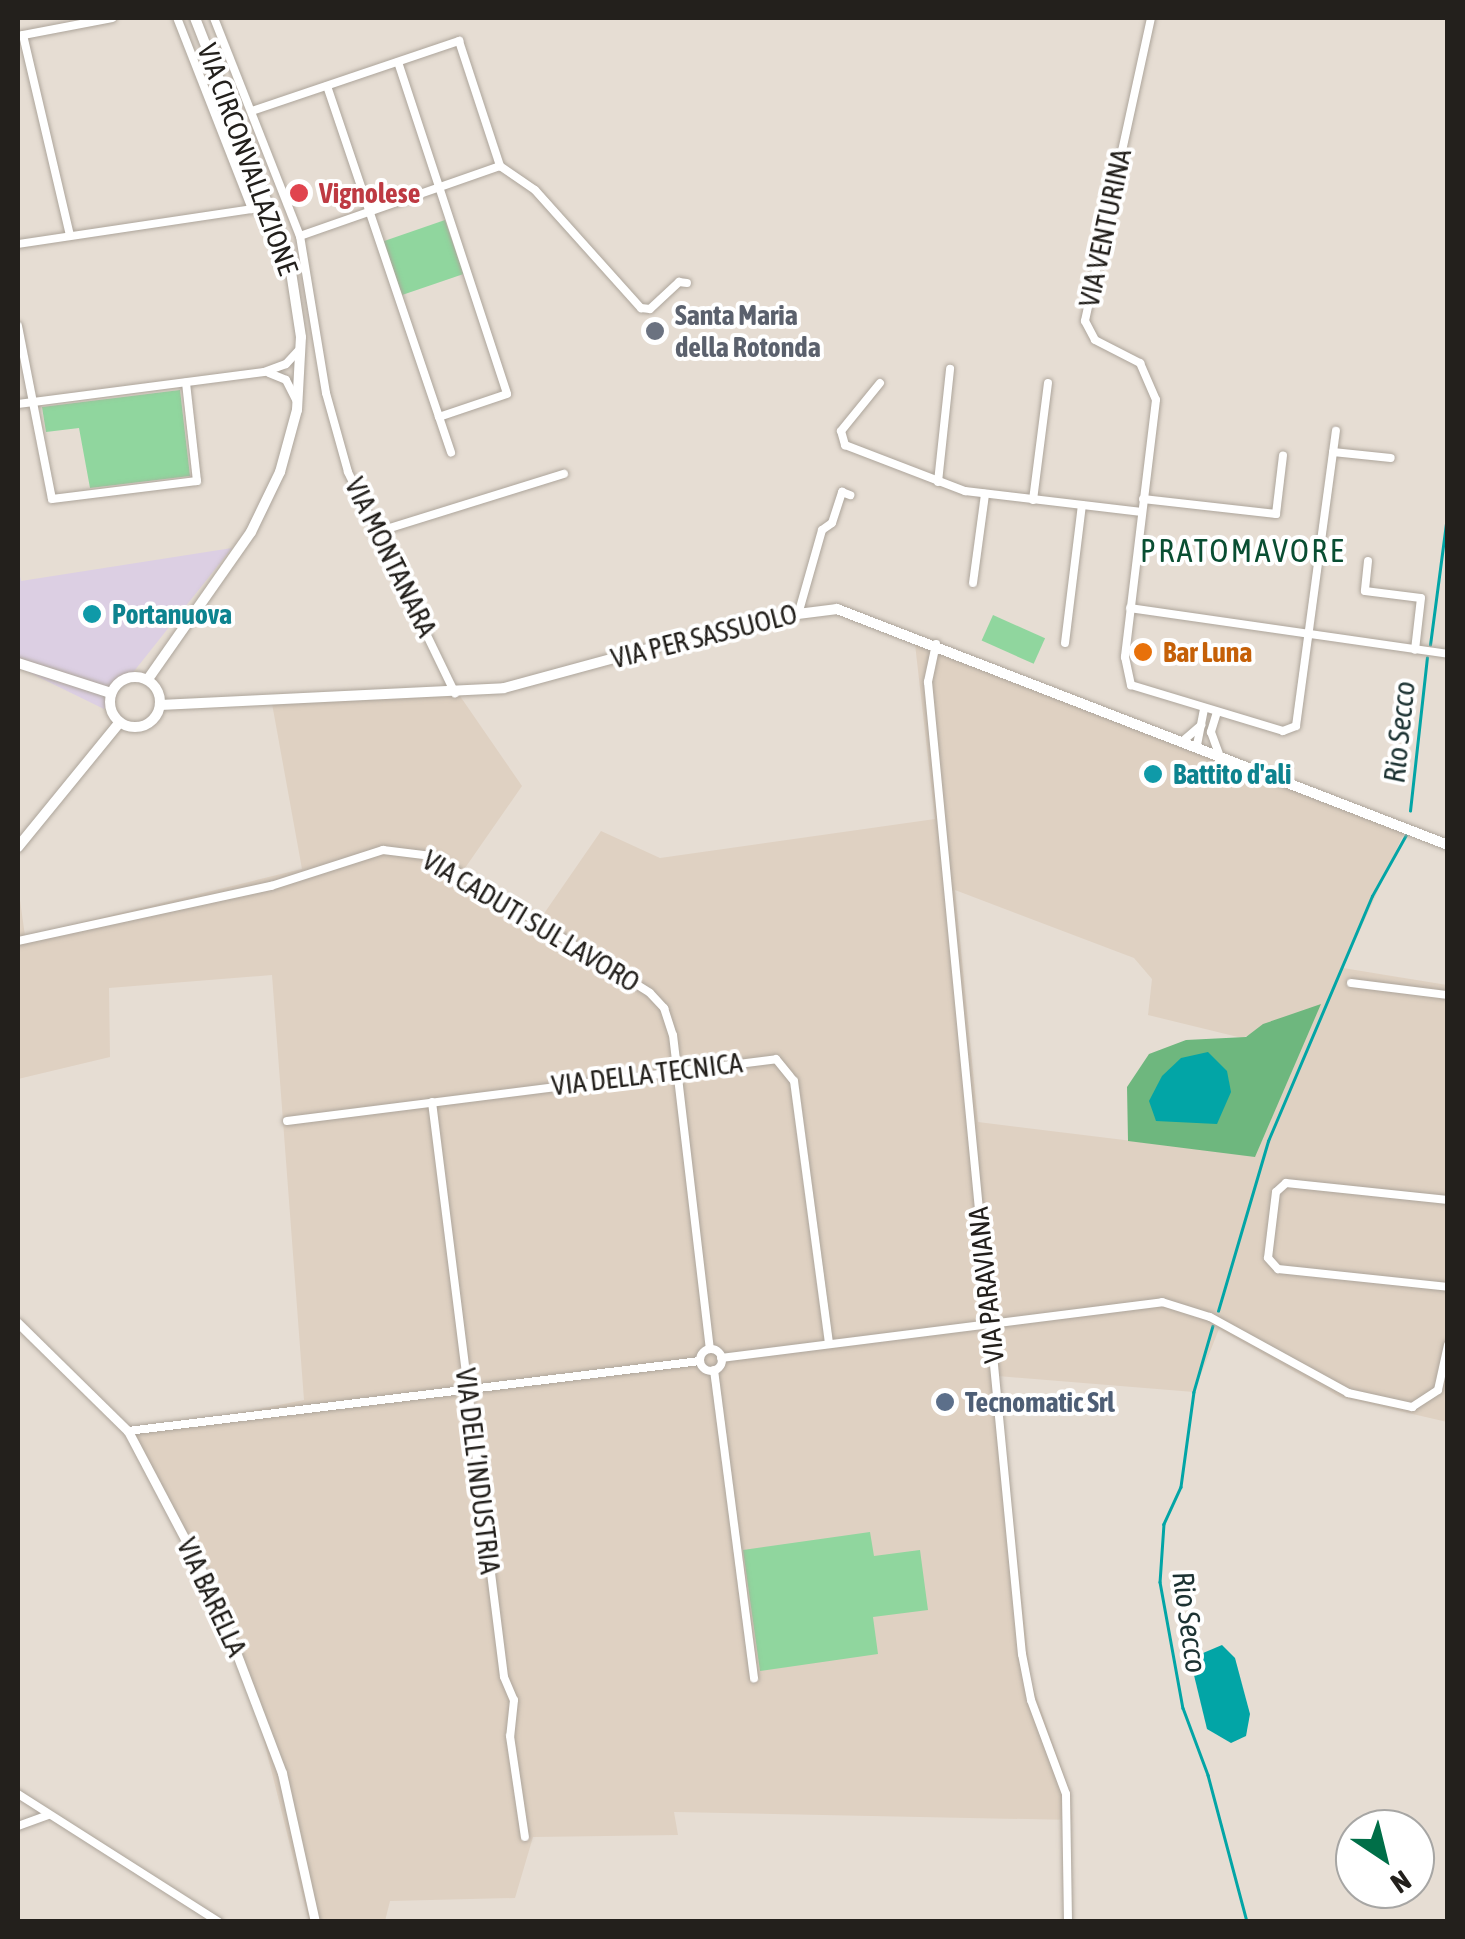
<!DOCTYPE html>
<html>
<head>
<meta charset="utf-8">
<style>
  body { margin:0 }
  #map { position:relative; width:1465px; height:1939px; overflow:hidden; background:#e6ddd3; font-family:"Asap Condensed",sans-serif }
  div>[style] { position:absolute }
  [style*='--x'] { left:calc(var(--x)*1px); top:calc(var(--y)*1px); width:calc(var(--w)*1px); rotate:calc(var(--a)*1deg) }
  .commercial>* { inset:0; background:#dccfe3 }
  .built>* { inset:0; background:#dfd1c2 }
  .green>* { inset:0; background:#90d69e; transform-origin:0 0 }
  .forest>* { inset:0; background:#6eb77e }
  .water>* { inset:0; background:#02a5a6 }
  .stream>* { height:2.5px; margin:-1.25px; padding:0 1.25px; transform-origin:1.25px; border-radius:1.25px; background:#02a5a6 }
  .roads { filter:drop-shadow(0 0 2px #ada59b) drop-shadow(0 0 2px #ada59b) }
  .minor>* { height:8px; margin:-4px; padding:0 4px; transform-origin:4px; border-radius:4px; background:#fff }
  .minor>.ring { margin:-4px; padding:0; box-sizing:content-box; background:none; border:8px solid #fff; border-radius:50% }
  .tertiary>* { height:9px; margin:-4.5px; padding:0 4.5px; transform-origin:4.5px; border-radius:4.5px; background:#fff }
  .secondary>* { height:10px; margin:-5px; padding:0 5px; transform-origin:5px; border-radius:5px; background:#fff }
  .secondary>.ring { margin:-5px; padding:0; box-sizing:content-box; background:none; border:10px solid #fff; border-radius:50% }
  .dots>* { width:28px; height:28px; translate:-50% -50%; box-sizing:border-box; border:5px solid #fff; border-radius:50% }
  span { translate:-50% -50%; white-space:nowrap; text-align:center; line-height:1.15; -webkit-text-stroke:8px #fff; paint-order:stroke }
  .street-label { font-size:28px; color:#23201c }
  .health-label { font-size:28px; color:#be3a42; font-weight:700 }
  .left { translate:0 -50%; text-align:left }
  .worship-label { font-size:28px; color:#5b616d; font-weight:700 }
  .culture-label { font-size:28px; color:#0d838f; font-weight:700 }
  .food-label { font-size:28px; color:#c56008; font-weight:700 }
  .service-label { font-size:28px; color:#4e5e75; font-weight:700 }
  .water-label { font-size:30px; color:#1c3232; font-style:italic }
  .quarter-label { font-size:32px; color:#094e32; letter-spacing:2.5px }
  .frame { position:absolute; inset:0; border:20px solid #23201c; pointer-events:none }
  .north { position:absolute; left:1335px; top:1809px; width:100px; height:100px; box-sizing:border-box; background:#fff; border:2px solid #a7a6a4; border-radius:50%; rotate:145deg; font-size:28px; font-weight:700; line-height:40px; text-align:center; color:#23201c }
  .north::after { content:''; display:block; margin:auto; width:35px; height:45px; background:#006f48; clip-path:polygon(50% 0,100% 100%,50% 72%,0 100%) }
</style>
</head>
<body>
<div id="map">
  <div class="commercial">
    <i style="clip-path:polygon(232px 548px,104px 709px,18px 667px,18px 568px,21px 581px)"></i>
  </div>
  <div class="built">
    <i style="clip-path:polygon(evenodd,915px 644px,1404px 833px,1343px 968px,1447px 985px,1447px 1422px,1340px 1397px,1219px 1329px,1194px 1392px,998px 1376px,1031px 1681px,1070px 1792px,1072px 1820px,674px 1812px,678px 1835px,533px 1837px,515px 1898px,390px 1901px,385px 1921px,309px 1921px,260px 1725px,230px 1644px,130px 1435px,304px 1400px,272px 975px,109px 988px,110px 1057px,18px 1079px,18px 886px,25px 936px,302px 869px,271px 698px,460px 696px,522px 786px,465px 868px,543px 915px,601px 831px,660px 858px,935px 819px,915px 644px,955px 890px,1134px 958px,1152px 979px,1148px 1015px,1242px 1038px,1320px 1005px,1255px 1156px,978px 1122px,955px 890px)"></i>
  </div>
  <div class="green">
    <i style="left:445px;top:220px;width:57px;height:65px;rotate:71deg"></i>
    <i style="clip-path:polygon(180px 390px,190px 476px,90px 488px,79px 428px,46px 432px,42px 407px)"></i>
    <i style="left:993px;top:615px;width:57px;height:28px;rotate:24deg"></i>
    <i style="clip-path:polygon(870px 1532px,874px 1556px,920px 1550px,928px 1610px,873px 1617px,878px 1654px,760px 1671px,743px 1550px)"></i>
  </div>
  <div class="forest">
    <i style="clip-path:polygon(1321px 1004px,1255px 1157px,1128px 1141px,1127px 1087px,1149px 1054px,1186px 1040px,1246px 1037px,1263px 1024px)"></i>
  </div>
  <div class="water">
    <i style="clip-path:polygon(1208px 1052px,1227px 1071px,1231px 1092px,1217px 1124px,1156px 1121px,1149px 1101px,1162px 1076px,1181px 1058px)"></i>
    <i style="clip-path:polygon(1222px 1645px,1235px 1658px,1250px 1714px,1246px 1736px,1231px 1743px,1207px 1729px,1192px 1667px,1196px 1656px)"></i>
  </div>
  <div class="stream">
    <i style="--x:1430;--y:645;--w:138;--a:-82.5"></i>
    <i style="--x:1410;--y:811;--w:154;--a:-83.7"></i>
    <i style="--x:1218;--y:1311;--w:177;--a:-73.6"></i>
    <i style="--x:1268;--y:1141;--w:266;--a:-67"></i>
    <i style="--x:1372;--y:896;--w:70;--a:-60.9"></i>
    <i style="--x:1213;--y:1326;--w:69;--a:106.1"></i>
    <i style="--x:1194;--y:1392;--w:96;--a:97.8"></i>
    <i style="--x:1181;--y:1487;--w:41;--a:114.7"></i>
    <i style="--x:1164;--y:1524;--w:58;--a:93.9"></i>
    <i style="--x:1160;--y:1582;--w:128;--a:79.7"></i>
    <i style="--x:1183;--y:1708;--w:72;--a:69.5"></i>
    <i style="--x:1208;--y:1775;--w:152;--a:75.1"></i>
  </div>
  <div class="roads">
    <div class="minor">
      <i style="--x:214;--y:18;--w:234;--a:68.5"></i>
      <i style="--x:300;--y:236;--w:159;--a:80.6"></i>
      <i style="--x:326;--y:393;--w:82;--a:74.4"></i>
      <i style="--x:348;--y:472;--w:246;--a:64.2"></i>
      <i style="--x:1151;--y:18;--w:310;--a:102.3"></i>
      <i style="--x:1085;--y:321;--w:21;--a:62"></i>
      <i style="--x:1095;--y:340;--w:51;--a:27.1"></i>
      <i style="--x:1140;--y:363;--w:40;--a:66.6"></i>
      <i style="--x:1156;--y:400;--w:259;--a:96.9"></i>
      <i style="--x:1125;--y:657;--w:29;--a:78"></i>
      <i style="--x:1131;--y:685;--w:159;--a:16.8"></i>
      <i style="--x:1283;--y:731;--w:14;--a:-21"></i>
      <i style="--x:1296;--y:726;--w:298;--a:-82.3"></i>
      <i style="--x:23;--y:35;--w:206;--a:76.8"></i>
      <i style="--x:18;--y:36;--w:96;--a:-10.8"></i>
      <i style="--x:398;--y:62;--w:349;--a:71.8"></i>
      <i style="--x:507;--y:394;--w:72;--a:161.3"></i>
      <i style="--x:327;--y:86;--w:387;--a:71.3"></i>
      <i style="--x:252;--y:111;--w:219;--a:-18.7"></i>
      <i style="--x:459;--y:41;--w:132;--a:71.8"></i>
      <i style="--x:500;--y:166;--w:212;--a:160.7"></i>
      <i style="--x:500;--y:166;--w:42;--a:34.4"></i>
      <i style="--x:535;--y:190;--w:159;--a:48.1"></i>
      <i style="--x:641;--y:308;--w:9;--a:6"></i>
      <i style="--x:650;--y:309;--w:40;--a:-43"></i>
      <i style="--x:679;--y:282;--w:8;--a:7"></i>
      <i style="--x:18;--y:244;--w:237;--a:-8.5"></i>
      <i style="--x:252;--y:209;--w:205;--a:-111.4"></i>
      <i style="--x:18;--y:326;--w:176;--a:78.9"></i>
      <i style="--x:52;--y:499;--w:146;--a:-7.1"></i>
      <i style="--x:197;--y:481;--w:99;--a:-96.4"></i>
      <i style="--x:269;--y:373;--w:18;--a:22"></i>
      <i style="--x:286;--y:380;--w:22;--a:63"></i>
      <i style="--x:880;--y:383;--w:62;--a:129.1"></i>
      <i style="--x:841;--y:431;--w:15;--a:74"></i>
      <i style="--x:845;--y:445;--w:129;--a:21"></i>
      <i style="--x:965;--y:491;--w:178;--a:6.8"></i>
      <i style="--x:18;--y:404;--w:248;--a:-7.4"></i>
      <i style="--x:264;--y:372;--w:23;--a:-20"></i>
      <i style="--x:286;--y:364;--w:18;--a:-47"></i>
      <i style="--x:1333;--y:452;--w:58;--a:5.9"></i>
      <i style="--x:938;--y:482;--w:114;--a:-83.9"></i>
      <i style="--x:1143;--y:499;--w:134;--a:6.4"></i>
      <i style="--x:1276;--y:514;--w:59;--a:-83.2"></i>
      <i style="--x:1033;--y:500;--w:118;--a:-82.7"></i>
      <i style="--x:374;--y:533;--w:199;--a:-17.3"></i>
      <i style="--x:1368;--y:561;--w:30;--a:96"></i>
      <i style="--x:1365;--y:591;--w:56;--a:7.1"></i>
      <i style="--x:1421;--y:598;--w:52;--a:96.6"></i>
      <i style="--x:973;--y:583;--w:90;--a:-82.3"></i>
      <i style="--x:1130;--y:608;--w:321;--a:8.2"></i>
      <i style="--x:799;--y:611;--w:84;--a:-74.1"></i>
      <i style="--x:822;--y:530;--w:12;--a:-35"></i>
      <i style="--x:832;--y:523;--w:33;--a:-72"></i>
      <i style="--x:842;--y:492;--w:9;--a:21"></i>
      <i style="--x:1065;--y:643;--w:139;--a:-83"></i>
      <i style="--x:936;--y:644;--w:39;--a:102"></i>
      <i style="--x:928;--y:682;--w:977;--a:84.48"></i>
      <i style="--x:1022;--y:1654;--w:47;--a:78.9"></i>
      <i style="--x:1031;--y:1700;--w:100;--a:69.6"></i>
      <i style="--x:1066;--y:1794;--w:128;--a:89.1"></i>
      <i style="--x:1217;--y:712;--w:21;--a:107"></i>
      <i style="--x:1211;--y:732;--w:23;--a:70"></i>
      <i style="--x:1184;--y:740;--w:23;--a:-41"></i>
      <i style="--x:1197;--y:745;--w:37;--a:-79"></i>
      <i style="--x:18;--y:941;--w:259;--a:-12.3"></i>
      <i style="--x:271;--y:886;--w:118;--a:-17.8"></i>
      <i style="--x:383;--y:850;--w:49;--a:7"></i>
      <i style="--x:432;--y:856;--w:257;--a:32.1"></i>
      <i style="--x:650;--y:993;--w:21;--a:47"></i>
      <i style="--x:664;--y:1008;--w:28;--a:72"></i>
      <i style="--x:673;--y:1035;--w:316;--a:83.3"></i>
      <i style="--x:1351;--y:983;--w:98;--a:7.1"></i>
      <i style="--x:432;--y:1102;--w:579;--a:82.86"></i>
      <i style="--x:504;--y:1677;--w:25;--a:67"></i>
      <i style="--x:514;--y:1700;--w:36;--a:96"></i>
      <i style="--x:510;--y:1736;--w:102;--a:81.6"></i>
      <i style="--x:287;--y:1121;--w:493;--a:-7.2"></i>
      <i style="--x:776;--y:1059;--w:28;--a:51"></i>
      <i style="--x:794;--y:1081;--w:264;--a:82.4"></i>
      <i style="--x:1448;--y:1200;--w:163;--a:-174"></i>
      <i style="--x:1286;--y:1183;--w:13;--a:138"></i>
      <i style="--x:1276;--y:1192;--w:66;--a:96.9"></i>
      <i style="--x:1268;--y:1258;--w:15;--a:48"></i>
      <i style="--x:1278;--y:1269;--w:171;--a:6"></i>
      <i class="ring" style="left:700px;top:1349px;width:14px;height:14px"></i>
      <i style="--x:721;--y:1358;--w:445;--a:-7.2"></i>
      <i style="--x:1162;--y:1302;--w:50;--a:17.4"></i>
      <i style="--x:1210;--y:1317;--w:158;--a:28.8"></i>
      <i style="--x:1348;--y:1393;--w:66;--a:12.3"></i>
      <i style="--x:1412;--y:1407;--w:31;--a:-33"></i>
      <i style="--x:1438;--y:1390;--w:46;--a:-77.5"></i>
      <i style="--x:714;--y:1370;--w:311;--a:82.6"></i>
      <i style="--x:128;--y:1431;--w:576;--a:-6.98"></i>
      <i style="--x:18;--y:1794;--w:238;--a:32.5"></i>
      <i style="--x:18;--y:1826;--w:33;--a:-20"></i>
    </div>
    <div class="tertiary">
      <i style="--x:18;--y:1323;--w:154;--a:44.5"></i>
      <i style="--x:128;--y:1431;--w:184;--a:62.2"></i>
      <i style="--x:214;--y:1594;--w:191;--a:69.2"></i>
      <i style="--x:282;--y:1773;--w:153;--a:77.5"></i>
    </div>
    <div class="secondary">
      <i style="--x:18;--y:663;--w:98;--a:17.9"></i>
      <i class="ring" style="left:110px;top:677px;width:40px;height:40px"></i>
      <i style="--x:148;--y:679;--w:179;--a:-55"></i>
      <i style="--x:251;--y:532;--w:67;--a:-64.2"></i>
      <i style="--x:280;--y:472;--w:64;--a:-74.7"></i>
      <i style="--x:297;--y:410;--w:73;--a:-86.9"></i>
      <i style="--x:301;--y:337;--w:79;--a:-98.7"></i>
      <i style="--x:289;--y:259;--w:259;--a:-111.3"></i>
      <i style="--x:160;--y:705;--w:344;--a:-2.8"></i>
      <i style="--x:504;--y:688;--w:263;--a:-15.2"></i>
      <i style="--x:758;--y:619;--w:80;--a:-7.2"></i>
      <i style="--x:837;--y:609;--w:655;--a:21.12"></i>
      <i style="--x:18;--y:847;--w:161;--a:-50.8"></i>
    </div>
  </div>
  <div class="dots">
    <i style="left:299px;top:193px;background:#e0444e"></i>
    <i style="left:655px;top:331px;background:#6b7280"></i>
    <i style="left:92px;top:614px;background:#0f9aa8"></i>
    <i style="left:1143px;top:652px;background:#e8710a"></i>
    <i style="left:1153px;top:774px;background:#0f9aa8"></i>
    <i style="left:945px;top:1402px;background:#5c6f8a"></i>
  </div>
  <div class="street-label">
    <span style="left:248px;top:159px;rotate:70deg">VIA CIRCONVALLAZIONE</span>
    <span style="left:1105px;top:228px;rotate:-78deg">VIA VENTURINA</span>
    <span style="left:391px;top:557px;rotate:64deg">VIA MONTANARA</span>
    <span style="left:704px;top:636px;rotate:-14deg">VIA PER SASSUOLO</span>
    <span style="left:531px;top:921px;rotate:31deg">VIA CADUTI SUL LAVORO</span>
    <span style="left:647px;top:1074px;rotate:-7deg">VIA DELLA TECNICA</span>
    <span style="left:986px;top:1285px;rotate:-96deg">VIA PARAVIANA</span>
    <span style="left:478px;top:1471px;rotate:83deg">VIA DELL’INDUSTRIA</span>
    <span style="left:212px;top:1597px;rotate:65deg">VIA BARELLA</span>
  </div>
  <div class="health-label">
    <span class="left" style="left:319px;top:193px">Vignolese</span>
  </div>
  <div class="worship-label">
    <span class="left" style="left:675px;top:331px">Santa Maria<br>della Rotonda</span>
  </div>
  <div class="culture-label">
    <span class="left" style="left:112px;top:614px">Portanuova</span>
    <span class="left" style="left:1173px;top:774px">Battito d'ali</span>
  </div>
  <div class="food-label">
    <span class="left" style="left:1163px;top:652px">Bar Luna</span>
  </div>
  <div class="service-label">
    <span class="left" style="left:965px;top:1402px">Tecnomatic Srl</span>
  </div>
  <div class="water-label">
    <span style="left:1399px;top:732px;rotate:-84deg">Rio Secco</span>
    <span style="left:1190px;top:1622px;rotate:82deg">Rio Secco</span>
  </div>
  <div class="quarter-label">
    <span style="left:1243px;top:551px">PRATOMAVORE</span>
  </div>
  <div class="frame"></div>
  <div class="north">N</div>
</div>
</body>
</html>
